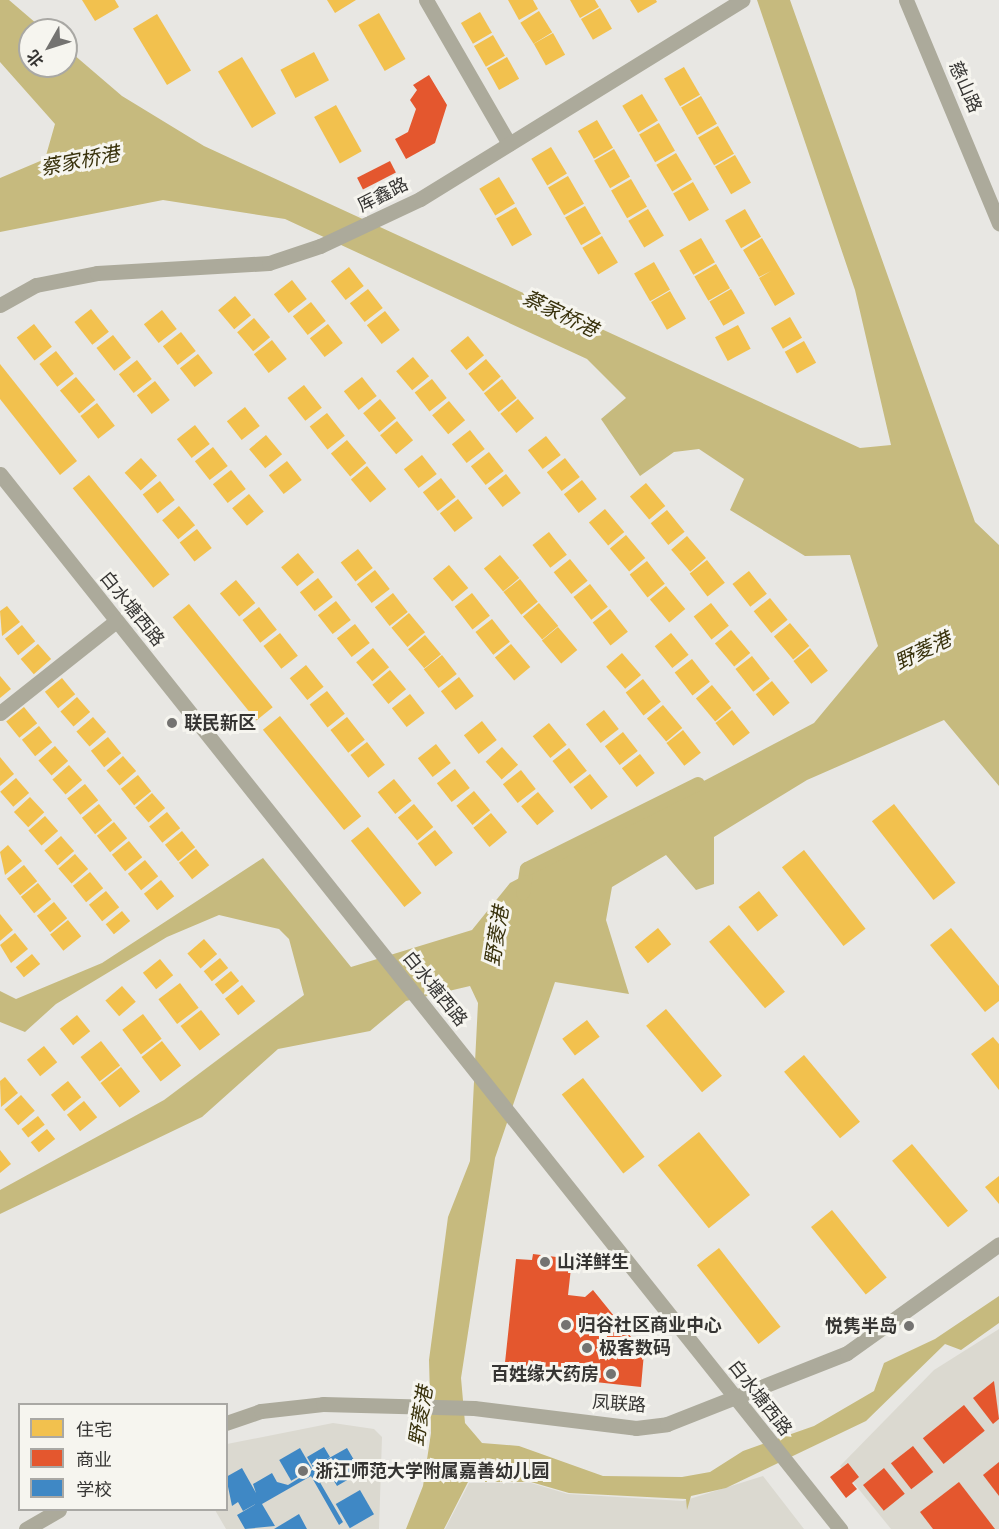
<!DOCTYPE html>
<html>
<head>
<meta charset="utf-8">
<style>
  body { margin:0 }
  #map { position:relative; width:999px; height:1529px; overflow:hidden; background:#e8e7e3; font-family:"Roboto Serif","Noto Sans SC",serif }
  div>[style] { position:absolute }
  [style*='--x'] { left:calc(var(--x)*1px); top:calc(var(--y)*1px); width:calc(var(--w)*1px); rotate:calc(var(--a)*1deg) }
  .built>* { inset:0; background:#dbd9d0 }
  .water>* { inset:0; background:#c6ba7e }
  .homes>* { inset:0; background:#f2c14e; transform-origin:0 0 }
  .shops>* { inset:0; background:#e4572e; transform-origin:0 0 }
  .schools>* { inset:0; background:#3f88c5; transform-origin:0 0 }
  .canal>* { height:14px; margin:-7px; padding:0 7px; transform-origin:7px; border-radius:7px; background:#c6ba7e }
  .minor>* { height:15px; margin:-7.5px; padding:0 7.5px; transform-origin:7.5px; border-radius:7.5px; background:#acaa9b }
  .dots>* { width:16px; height:16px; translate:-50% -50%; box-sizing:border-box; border:3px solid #f6f5ef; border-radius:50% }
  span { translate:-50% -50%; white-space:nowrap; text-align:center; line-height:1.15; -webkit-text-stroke:6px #f6f5ef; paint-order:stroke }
  .street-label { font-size:18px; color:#363533 }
  .poi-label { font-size:18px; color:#363533; font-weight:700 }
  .left { translate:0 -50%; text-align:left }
  .right { translate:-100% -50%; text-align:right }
  .water-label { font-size:20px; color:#38310b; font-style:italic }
  .legend { position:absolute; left:18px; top:1403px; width:210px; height:108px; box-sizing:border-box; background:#f6f5ef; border:2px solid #a9a8a4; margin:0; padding:8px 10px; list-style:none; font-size:18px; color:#363533 }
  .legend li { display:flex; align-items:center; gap:12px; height:30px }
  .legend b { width:30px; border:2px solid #a9a8a4 }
  .north { position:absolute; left:18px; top:18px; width:60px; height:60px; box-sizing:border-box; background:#f6f5ef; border:2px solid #a9a8a4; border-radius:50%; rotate:231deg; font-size:16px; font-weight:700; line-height:24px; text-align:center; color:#363533 }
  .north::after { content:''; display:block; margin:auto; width:21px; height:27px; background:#747371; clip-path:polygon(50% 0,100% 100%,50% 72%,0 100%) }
</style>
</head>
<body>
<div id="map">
  <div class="built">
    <i style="clip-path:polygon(999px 1329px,999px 1529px,891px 1529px,840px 1466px,934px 1370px)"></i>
    <i style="clip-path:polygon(333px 1423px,374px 1429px,382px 1437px,379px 1529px,226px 1529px,215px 1510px,226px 1510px,227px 1444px)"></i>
    <i style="clip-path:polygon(763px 1476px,804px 1529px,445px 1529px,469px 1483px,531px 1483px,568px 1494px,683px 1501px)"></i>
  </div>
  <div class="water">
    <i style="clip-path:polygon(0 0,9px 0,44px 30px,30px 30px,30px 66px,66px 66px,66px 48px,122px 96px,204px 146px,860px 448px,891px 445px,855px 290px,757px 0,790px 0,975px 522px,999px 545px,999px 786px,944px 720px,807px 780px,714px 837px,714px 884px,696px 890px,666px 855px,612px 887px,606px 920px,629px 994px,555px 982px,495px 1158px,461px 1378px,465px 1423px,482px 1443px,519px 1446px,603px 1476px,682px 1477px,710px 1472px,743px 1451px,814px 1426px,874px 1391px,884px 1363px,935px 1339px,999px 1296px,999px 1323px,961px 1350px,945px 1344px,866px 1421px,726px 1488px,691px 1496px,687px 1510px,686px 1499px,569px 1493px,531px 1482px,468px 1482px,444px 1529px,406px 1529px,423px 1486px,431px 1433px,429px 1360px,448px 1217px,470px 1161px,478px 1003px,470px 986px,406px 1001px,370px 1031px,278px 1049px,202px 1117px,0 1214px,0 1190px,164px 1100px,304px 995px,289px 939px,279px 929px,219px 915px,167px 937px,56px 1004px,25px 1032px,0 1022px,0 991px,16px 999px,102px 963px,263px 858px,351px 967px,472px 930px,510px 883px,814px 723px,878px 646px,850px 555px,805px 556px,730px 510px,744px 479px,699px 449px,674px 452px,640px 476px,601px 419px,626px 398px,587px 359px,285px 219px,163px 200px,0 232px,0 178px,45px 159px,55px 124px,0 62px)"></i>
  </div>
  <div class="homes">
    <i style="clip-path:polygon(82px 0,115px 0,119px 7px,95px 21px)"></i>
    <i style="clip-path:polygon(327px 0,356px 0,335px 13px)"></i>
    <i style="clip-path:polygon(508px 0,533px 0,538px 9px,519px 20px)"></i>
    <i style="clip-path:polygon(570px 0,595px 0,599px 7px,580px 18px)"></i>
    <i style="clip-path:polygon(630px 0,656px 0,657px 2px,638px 13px)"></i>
    <i style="left:600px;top:8px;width:24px;height:22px;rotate:60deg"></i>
    <i style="left:539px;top:11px;width:25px;height:22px;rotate:58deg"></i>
    <i style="left:480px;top:12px;width:24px;height:22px;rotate:60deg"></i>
    <i style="left:379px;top:13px;width:53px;height:24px;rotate:60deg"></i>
    <i style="left:157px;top:14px;width:66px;height:28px;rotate:59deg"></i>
    <i style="left:553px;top:33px;width:25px;height:22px;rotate:61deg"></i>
    <i style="left:493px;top:35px;width:24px;height:22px;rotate:60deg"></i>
    <i style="left:314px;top:52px;width:32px;height:38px;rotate:62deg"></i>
    <i style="left:242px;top:57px;width:66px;height:28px;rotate:59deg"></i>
    <i style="left:507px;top:57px;width:25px;height:23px;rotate:61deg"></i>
    <i style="left:684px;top:67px;width:32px;height:23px;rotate:60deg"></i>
    <i style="left:642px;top:94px;width:31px;height:23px;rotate:59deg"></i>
    <i style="left:701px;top:96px;width:32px;height:23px;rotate:60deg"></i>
    <i style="left:336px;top:105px;width:53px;height:25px;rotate:61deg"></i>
    <i style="left:597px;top:120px;width:32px;height:22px;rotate:60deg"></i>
    <i style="left:659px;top:123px;width:32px;height:23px;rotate:60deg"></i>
    <i style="left:718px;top:126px;width:32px;height:23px;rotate:60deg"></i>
    <i style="left:551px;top:147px;width:31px;height:23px;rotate:59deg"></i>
    <i style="left:614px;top:149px;width:32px;height:23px;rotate:60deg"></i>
    <i style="left:676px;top:153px;width:31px;height:23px;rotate:59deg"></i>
    <i style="left:735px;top:155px;width:32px;height:23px;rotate:60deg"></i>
    <i style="left:568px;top:176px;width:32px;height:23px;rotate:60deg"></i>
    <i style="left:499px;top:177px;width:31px;height:23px;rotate:59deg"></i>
    <i style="left:631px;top:179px;width:32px;height:23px;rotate:60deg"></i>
    <i style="left:693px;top:182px;width:32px;height:23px;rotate:60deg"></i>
    <i style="left:585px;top:206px;width:32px;height:23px;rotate:60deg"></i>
    <i style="left:516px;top:207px;width:32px;height:23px;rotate:60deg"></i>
    <i style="left:648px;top:209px;width:31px;height:23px;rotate:59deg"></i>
    <i style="left:745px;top:209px;width:32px;height:23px;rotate:60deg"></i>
    <i style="left:602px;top:236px;width:31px;height:23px;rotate:59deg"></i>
    <i style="left:701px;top:238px;width:28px;height:25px;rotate:60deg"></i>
    <i style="clip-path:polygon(762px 238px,795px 294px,775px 306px,759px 278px,771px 271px,759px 277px,743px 250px)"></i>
    <i style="left:654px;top:262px;width:32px;height:23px;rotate:60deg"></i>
    <i style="left:716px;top:264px;width:28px;height:25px;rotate:60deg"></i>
    <i style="left:349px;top:267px;width:24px;height:23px;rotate:52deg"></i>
    <i style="left:292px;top:280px;width:24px;height:23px;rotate:52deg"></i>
    <i style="left:368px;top:289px;width:24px;height:23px;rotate:52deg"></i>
    <i style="left:731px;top:289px;width:28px;height:25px;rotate:60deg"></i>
    <i style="left:670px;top:291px;width:32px;height:22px;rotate:60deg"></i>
    <i style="left:235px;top:296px;width:25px;height:22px;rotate:50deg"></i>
    <i style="left:311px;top:302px;width:24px;height:23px;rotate:52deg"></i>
    <i style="left:91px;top:309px;width:29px;height:21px;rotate:52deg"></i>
    <i style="left:162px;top:310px;width:24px;height:23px;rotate:52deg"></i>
    <i style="left:385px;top:311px;width:24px;height:23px;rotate:52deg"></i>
    <i style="left:790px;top:317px;width:24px;height:22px;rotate:60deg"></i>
    <i style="left:254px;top:318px;width:25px;height:22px;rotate:50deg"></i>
    <i style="left:34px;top:324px;width:29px;height:22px;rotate:52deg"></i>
    <i style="left:328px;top:324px;width:24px;height:23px;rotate:52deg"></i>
    <i style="left:738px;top:325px;width:27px;height:26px;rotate:62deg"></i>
    <i style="left:181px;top:332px;width:24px;height:23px;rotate:52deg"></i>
    <i style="left:113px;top:335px;width:29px;height:21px;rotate:52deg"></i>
    <i style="left:468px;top:336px;width:25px;height:23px;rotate:50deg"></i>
    <i style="left:272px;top:340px;width:24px;height:23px;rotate:52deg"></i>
    <i style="left:804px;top:341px;width:25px;height:22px;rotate:61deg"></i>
    <i style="left:56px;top:351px;width:29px;height:21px;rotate:52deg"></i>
    <i style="left:198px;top:354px;width:24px;height:23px;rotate:52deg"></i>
    <i style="left:413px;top:357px;width:25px;height:22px;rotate:50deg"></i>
    <i style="left:486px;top:359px;width:23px;height:23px;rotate:50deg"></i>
    <i style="left:137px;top:360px;width:24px;height:23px;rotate:52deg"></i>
    <i style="clip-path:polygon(0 364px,77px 461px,60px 475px,0 399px)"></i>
    <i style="left:76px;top:377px;width:30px;height:21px;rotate:50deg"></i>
    <i style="left:362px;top:377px;width:24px;height:23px;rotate:52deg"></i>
    <i style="left:432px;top:379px;width:24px;height:22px;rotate:52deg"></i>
    <i style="left:502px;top:379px;width:24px;height:23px;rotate:52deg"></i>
    <i style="left:155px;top:381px;width:24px;height:23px;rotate:52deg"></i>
    <i style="left:304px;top:385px;width:29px;height:21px;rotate:52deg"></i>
    <i style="left:380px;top:399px;width:25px;height:22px;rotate:50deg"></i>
    <i style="left:518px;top:399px;width:25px;height:23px;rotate:50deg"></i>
    <i style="left:449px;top:401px;width:25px;height:22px;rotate:50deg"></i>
    <i style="left:97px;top:403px;width:29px;height:21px;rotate:52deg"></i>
    <i style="left:245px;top:407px;width:24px;height:23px;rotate:52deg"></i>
    <i style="left:327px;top:413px;width:29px;height:22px;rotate:52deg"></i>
    <i style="left:397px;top:421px;width:25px;height:22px;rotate:50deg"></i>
    <i style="left:195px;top:425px;width:24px;height:23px;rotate:52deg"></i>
    <i style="left:470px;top:430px;width:24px;height:23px;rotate:52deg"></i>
    <i style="left:266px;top:435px;width:25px;height:22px;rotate:50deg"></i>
    <i style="left:546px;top:436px;width:24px;height:23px;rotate:52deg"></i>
    <i style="left:347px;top:440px;width:30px;height:21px;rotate:50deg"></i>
    <i style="left:213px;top:447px;width:24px;height:23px;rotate:52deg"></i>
    <i style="left:489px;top:452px;width:24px;height:23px;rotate:52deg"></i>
    <i style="left:422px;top:455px;width:24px;height:23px;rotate:52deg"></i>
    <i style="left:141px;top:458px;width:24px;height:22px;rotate:48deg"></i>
    <i style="left:565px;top:458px;width:24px;height:23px;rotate:52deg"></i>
    <i style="left:287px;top:461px;width:24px;height:23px;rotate:52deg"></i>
    <i style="left:367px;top:466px;width:30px;height:21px;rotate:50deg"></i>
    <i style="left:231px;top:470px;width:24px;height:23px;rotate:52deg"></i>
    <i style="left:506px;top:474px;width:24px;height:23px;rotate:52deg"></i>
    <i style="left:89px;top:475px;width:128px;height:21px;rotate:51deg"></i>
    <i style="left:441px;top:478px;width:24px;height:23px;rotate:52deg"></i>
    <i style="left:582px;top:480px;width:24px;height:23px;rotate:52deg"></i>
    <i style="left:160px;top:481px;width:24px;height:22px;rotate:52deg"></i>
    <i style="left:646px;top:483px;width:30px;height:21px;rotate:50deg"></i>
    <i style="left:249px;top:494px;width:23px;height:22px;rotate:50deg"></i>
    <i style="left:458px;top:499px;width:24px;height:23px;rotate:52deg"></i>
    <i style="left:179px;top:506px;width:25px;height:22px;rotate:50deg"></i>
    <i style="left:605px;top:509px;width:30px;height:21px;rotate:50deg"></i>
    <i style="left:667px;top:510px;width:28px;height:21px;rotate:51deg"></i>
    <i style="left:197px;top:529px;width:24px;height:22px;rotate:52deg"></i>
    <i style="left:549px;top:532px;width:29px;height:21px;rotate:52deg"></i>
    <i style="left:626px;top:535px;width:30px;height:21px;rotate:50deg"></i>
    <i style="left:687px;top:536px;width:29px;height:21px;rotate:49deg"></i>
    <i style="left:358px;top:549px;width:24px;height:22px;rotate:52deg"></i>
    <i style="left:298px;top:553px;width:25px;height:22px;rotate:50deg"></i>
    <i style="left:500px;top:555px;width:30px;height:21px;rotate:50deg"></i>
    <i style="left:570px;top:559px;width:28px;height:21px;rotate:51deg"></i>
    <i style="left:707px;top:560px;width:29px;height:22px;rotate:52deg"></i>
    <i style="left:647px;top:561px;width:29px;height:22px;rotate:52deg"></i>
    <i style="left:449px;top:565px;width:30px;height:21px;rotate:50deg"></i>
    <i style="left:375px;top:570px;width:24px;height:23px;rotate:52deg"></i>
    <i style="left:749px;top:571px;width:29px;height:21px;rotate:52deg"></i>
    <i style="left:318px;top:578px;width:24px;height:23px;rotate:52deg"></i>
    <i style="left:520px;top:579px;width:29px;height:21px;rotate:52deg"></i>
    <i style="left:236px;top:580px;width:30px;height:21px;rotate:50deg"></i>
    <i style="left:590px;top:584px;width:29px;height:21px;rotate:52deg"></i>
    <i style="left:666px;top:586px;width:30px;height:21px;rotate:50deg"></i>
    <i style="left:393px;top:593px;width:24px;height:23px;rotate:52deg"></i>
    <i style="left:472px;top:593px;width:29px;height:22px;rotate:52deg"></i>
    <i style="left:770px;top:598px;width:28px;height:21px;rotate:51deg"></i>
    <i style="left:336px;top:601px;width:24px;height:23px;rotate:52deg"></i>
    <i style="left:539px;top:603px;width:30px;height:21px;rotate:50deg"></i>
    <i style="left:711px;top:603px;width:29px;height:22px;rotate:52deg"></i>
    <i style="left:189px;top:604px;width:133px;height:21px;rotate:51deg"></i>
    <i style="clip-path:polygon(7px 606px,20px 622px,2px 636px,0 611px)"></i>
    <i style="left:259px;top:607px;width:29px;height:21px;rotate:52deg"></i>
    <i style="left:610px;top:609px;width:29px;height:22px;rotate:52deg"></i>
    <i style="left:409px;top:613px;width:25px;height:23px;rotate:50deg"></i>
    <i style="left:492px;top:619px;width:29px;height:21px;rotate:52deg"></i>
    <i style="left:790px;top:623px;width:30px;height:21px;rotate:50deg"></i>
    <i style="left:355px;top:624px;width:24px;height:23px;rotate:52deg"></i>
    <i style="left:22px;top:625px;width:21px;height:22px;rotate:51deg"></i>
    <i style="left:558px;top:627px;width:30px;height:21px;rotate:50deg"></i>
    <i style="left:731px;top:630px;width:30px;height:21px;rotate:50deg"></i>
    <i style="left:280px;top:633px;width:29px;height:21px;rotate:52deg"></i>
    <i style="left:671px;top:633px;width:28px;height:21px;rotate:51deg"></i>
    <i style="left:425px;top:635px;width:25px;height:22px;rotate:50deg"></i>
    <i style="left:38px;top:644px;width:20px;height:23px;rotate:49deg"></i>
    <i style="left:511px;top:644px;width:30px;height:21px;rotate:50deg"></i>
    <i style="left:373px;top:648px;width:25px;height:22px;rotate:50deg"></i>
    <i style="left:810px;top:648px;width:29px;height:21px;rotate:52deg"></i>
    <i style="left:622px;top:653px;width:29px;height:21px;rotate:49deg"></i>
    <i style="left:442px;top:655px;width:24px;height:23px;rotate:52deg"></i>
    <i style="left:752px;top:656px;width:29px;height:21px;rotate:52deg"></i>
    <i style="left:692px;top:659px;width:29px;height:22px;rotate:52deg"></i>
    <i style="left:306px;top:665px;width:28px;height:21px;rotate:51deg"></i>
    <i style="left:390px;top:670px;width:25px;height:23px;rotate:50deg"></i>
    <i style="clip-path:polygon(0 676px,11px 689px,0 698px)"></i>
    <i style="left:459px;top:677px;width:24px;height:23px;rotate:52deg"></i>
    <i style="left:62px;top:678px;width:21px;height:22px;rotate:51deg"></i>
    <i style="left:643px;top:679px;width:29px;height:22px;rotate:52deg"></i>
    <i style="left:772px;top:681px;width:28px;height:21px;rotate:51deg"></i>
    <i style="left:712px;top:685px;width:30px;height:21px;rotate:50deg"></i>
    <i style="left:327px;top:691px;width:29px;height:22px;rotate:52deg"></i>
    <i style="left:410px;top:694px;width:24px;height:23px;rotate:52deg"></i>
    <i style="left:77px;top:697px;width:20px;height:22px;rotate:49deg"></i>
    <i style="left:663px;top:705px;width:30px;height:21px;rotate:50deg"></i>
    <i style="left:24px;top:707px;width:21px;height:23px;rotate:51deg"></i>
    <i style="left:604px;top:710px;width:24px;height:23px;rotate:52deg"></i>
    <i style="left:732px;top:710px;width:29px;height:21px;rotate:52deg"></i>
    <i style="left:280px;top:716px;width:129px;height:22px;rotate:51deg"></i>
    <i style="left:93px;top:717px;width:20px;height:22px;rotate:49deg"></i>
    <i style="left:347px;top:717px;width:29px;height:21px;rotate:52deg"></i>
    <i style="left:482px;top:721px;width:24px;height:23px;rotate:52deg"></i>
    <i style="left:549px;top:723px;width:28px;height:21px;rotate:51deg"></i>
    <i style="left:39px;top:726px;width:21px;height:22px;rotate:51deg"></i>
    <i style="left:683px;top:730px;width:29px;height:21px;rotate:52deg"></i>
    <i style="left:623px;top:732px;width:24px;height:23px;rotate:52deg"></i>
    <i style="left:108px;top:737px;width:21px;height:22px;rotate:51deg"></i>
    <i style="left:367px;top:742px;width:29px;height:21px;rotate:52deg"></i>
    <i style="left:436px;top:744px;width:24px;height:23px;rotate:52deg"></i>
    <i style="left:55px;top:746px;width:20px;height:22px;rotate:49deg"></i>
    <i style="left:502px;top:747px;width:24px;height:22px;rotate:48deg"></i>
    <i style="left:569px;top:748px;width:29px;height:21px;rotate:52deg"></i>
    <i style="left:640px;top:754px;width:24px;height:23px;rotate:52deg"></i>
    <i style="left:123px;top:756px;width:20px;height:22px;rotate:49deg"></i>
    <i style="clip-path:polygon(0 757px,14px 774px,0 786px)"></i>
    <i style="left:69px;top:765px;width:20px;height:22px;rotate:49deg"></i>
    <i style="left:455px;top:769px;width:24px;height:23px;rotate:52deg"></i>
    <i style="left:521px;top:770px;width:24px;height:23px;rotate:52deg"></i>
    <i style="left:590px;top:774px;width:29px;height:21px;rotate:52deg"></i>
    <i style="left:138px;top:775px;width:21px;height:22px;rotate:51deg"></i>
    <i style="left:16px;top:778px;width:20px;height:21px;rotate:49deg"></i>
    <i style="left:394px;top:779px;width:28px;height:21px;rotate:51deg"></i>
    <i style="left:85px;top:784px;width:21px;height:23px;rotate:51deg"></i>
    <i style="left:474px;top:791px;width:25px;height:23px;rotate:50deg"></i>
    <i style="left:538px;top:792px;width:25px;height:22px;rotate:50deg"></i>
    <i style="left:152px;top:793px;width:20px;height:22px;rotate:49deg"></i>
    <i style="left:30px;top:797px;width:21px;height:22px;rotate:47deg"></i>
    <i style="left:99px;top:804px;width:21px;height:22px;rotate:51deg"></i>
    <i style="left:414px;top:804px;width:30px;height:21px;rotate:50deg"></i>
    <i style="left:894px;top:804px;width:100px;height:28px;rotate:52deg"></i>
    <i style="left:167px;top:812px;width:21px;height:23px;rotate:51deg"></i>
    <i style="left:491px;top:813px;width:25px;height:23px;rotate:50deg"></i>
    <i style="left:45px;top:816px;width:20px;height:22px;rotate:49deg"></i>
    <i style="left:114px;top:822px;width:21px;height:22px;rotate:51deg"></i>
    <i style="left:368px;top:827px;width:85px;height:22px;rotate:51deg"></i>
    <i style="left:435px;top:830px;width:29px;height:22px;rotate:52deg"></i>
    <i style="left:182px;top:831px;width:21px;height:22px;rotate:51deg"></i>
    <i style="left:61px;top:836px;width:20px;height:22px;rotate:49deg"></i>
    <i style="left:129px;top:841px;width:21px;height:22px;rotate:51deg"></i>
    <i style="clip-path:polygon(8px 845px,22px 861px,5px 875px,0 852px)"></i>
    <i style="left:196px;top:849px;width:21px;height:22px;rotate:51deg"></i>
    <i style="left:804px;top:850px;width:100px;height:28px;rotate:52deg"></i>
    <i style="left:75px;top:854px;width:20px;height:22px;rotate:49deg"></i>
    <i style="left:145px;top:860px;width:21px;height:22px;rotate:51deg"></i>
    <i style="left:24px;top:865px;width:21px;height:22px;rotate:51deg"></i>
    <i style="left:90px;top:872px;width:21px;height:22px;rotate:51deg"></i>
    <i style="left:161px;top:880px;width:21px;height:22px;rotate:51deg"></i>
    <i style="left:38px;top:883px;width:21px;height:22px;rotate:51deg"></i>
    <i style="left:106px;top:891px;width:21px;height:22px;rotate:51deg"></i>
    <i style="left:759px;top:891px;width:31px;height:26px;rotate:52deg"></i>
    <i style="left:54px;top:902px;width:21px;height:22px;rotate:51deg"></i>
    <i style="left:122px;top:911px;width:13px;height:21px;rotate:51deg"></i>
    <i style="clip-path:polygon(0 914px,13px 930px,0 941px)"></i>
    <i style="left:68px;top:920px;width:21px;height:23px;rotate:51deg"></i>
    <i style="left:729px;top:925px;width:87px;height:26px;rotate:50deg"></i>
    <i style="left:658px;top:928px;width:21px;height:30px;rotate:51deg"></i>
    <i style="clip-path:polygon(951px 928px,999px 986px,999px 1001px,985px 1012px,930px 945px)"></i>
    <i style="clip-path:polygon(15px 933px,28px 949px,11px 963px,0 945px)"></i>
    <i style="left:204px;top:939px;width:20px;height:22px;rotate:49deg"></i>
    <i style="left:32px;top:954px;width:13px;height:21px;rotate:51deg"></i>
    <i style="left:220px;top:958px;width:13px;height:21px;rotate:51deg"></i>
    <i style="left:160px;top:959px;width:21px;height:22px;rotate:51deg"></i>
    <i style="left:231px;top:971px;width:13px;height:21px;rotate:51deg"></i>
    <i style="left:180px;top:983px;width:31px;height:27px;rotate:53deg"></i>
    <i style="left:242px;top:985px;width:21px;height:22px;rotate:51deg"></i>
    <i style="left:122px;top:986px;width:21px;height:22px;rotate:49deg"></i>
    <i style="left:666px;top:1009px;width:87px;height:26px;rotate:50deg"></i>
    <i style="left:201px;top:1010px;width:31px;height:26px;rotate:52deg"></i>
    <i style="left:143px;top:1014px;width:31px;height:26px;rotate:53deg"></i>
    <i style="left:77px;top:1015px;width:21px;height:22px;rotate:51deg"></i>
    <i style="left:587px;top:1020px;width:21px;height:31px;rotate:53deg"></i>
    <i style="clip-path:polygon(993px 1037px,999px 1044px,999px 1090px,971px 1054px)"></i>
    <i style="left:101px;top:1041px;width:31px;height:26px;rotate:52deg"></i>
    <i style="left:162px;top:1041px;width:31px;height:26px;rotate:52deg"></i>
    <i style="left:44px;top:1046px;width:21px;height:22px;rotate:51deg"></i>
    <i style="left:804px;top:1055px;width:87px;height:26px;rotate:50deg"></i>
    <i style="left:121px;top:1067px;width:31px;height:26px;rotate:52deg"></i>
    <i style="clip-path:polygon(5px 1077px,18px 1093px,1px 1107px,0 1081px)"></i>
    <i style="left:583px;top:1078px;width:100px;height:27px;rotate:52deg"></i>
    <i style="left:68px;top:1081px;width:21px;height:22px;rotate:51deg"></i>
    <i style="left:21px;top:1095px;width:21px;height:22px;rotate:49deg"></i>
    <i style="left:84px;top:1101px;width:21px;height:22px;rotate:51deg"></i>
    <i style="left:38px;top:1116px;width:11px;height:21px;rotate:52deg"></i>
    <i style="left:47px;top:1129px;width:13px;height:21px;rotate:51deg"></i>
    <i style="left:699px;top:1132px;width:81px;height:53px;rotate:51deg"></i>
    <i style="left:912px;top:1144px;width:87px;height:26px;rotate:50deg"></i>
    <i style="clip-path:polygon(0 1150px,11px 1164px,0 1173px)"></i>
    <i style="clip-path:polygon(999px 1176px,999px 1204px,985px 1187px)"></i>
    <i style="left:832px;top:1210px;width:87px;height:27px;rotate:51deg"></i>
    <i style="left:719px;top:1248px;width:100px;height:28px;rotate:52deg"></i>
  </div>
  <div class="shops">
    <i style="clip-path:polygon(429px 75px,447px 105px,435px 143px,406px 159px,395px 139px,408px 132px,416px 109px,410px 100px,417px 90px,413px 85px)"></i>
    <i style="left:390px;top:161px;width:13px;height:37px;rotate:63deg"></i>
    <i style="clip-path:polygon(533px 1254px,572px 1259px,568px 1295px,585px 1297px,593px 1290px,644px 1353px,641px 1387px,504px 1372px,516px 1259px,532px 1260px)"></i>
    <i style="clip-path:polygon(994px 1381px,999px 1419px,993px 1424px,973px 1398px)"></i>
    <i style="left:964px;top:1405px;width:33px;height:53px;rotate:51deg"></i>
    <i style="left:913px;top:1446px;width:33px;height:28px;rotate:52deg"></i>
    <i style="clip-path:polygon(999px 1462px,999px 1496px,983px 1475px)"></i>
    <i style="clip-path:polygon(848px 1463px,859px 1477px,852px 1483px,857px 1489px,846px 1498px,830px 1477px)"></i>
    <i style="left:884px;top:1468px;width:33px;height:27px;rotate:51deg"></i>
    <i style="clip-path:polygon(959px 1482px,995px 1529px,933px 1529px,920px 1512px)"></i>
  </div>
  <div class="schools">
    <i style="clip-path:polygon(324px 1447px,330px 1457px,322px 1462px,347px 1448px,361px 1472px,337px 1486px,325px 1466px,314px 1472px,343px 1522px,339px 1525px,311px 1476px,262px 1504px,275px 1526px,245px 1529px,237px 1515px,261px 1501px,243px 1511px,238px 1502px,232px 1506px,226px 1477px,242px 1468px,256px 1493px,253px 1484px,272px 1473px,277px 1482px,288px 1485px,314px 1469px,307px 1457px)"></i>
    <i style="left:300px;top:1448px;width:24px;height:24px;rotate:60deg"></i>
    <i style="left:360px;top:1490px;width:28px;height:28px;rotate:60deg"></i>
    <i style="clip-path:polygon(299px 1514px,307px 1529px,274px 1529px)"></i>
  </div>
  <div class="canal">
    <i style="--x:523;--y:893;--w:24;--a:-81"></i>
    <i style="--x:527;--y:869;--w:191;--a:-26.4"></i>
  </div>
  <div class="minor">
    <i style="--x:426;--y:0;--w:166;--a:60"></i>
    <i style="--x:906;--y:0;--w:242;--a:67.4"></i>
    <i style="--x:0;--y:305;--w:41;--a:-29.1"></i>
    <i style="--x:36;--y:285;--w:62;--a:-11.1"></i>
    <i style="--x:97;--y:273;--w:172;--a:-3.3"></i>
    <i style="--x:269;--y:263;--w:54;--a:-18.4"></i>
    <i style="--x:320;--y:246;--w:110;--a:-25.2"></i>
    <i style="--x:420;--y:199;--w:379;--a:-31.7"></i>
    <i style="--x:0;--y:474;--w:1349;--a:51.47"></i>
    <i style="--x:0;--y:713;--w:148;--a:-38.4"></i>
    <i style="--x:226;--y:1423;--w:37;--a:-19"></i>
    <i style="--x:261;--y:1411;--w:62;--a:-6.4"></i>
    <i style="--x:323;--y:1404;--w:151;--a:1.5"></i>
    <i style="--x:474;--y:1408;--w:163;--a:7"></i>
    <i style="--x:636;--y:1428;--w:31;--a:-7"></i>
    <i style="--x:667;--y:1424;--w:193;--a:-21.5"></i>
    <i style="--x:847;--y:1353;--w:187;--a:-35.6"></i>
    <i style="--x:26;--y:1529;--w:38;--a:-30"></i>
  </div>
  <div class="dots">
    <i style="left:172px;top:723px;background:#747371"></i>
    <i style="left:545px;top:1262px;background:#747371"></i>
    <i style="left:566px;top:1325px;background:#747371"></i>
    <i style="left:909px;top:1326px;background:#747371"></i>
    <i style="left:587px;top:1348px;background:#747371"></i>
    <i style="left:611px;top:1374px;background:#747371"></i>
    <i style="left:303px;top:1471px;background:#747371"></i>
  </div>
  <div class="street-label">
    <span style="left:965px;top:87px;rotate:66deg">慈山路</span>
    <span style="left:383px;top:195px;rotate:-27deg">厍鑫路</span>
    <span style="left:132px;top:609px;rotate:51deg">白水塘西路</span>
    <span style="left:435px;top:989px;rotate:51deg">白水塘西路</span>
    <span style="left:760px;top:1398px;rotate:52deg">白水塘西路</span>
    <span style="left:619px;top:1404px;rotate:4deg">凤联路</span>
  </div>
  <div class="poi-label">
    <span class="left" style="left:184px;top:723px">联民新区</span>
    <span class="left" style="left:557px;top:1262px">山洋鲜生</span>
    <span class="left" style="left:578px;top:1325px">归谷社区商业中心</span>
    <span class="right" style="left:897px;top:1326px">悦隽半岛</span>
    <span class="left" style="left:599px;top:1348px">极客数码</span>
    <span class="right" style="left:599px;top:1374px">百姓缘大药房</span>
    <span class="left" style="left:315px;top:1471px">浙江师范大学附属嘉善幼儿园</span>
  </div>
  <div class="water-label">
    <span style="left:80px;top:161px;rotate:-11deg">蔡家桥港</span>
    <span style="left:560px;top:314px;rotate:26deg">蔡家桥港</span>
    <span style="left:923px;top:651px;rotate:-26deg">野菱港</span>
    <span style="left:497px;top:936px;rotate:-81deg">野菱港</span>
    <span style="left:421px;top:1416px;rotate:-81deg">野菱港</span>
  </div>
  <ul class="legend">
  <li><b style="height:16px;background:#f2c14e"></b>住宅</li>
  <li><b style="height:16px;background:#e4572e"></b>商业</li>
  <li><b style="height:16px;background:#3f88c5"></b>学校</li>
  </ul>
  <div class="north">北</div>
</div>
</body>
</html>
